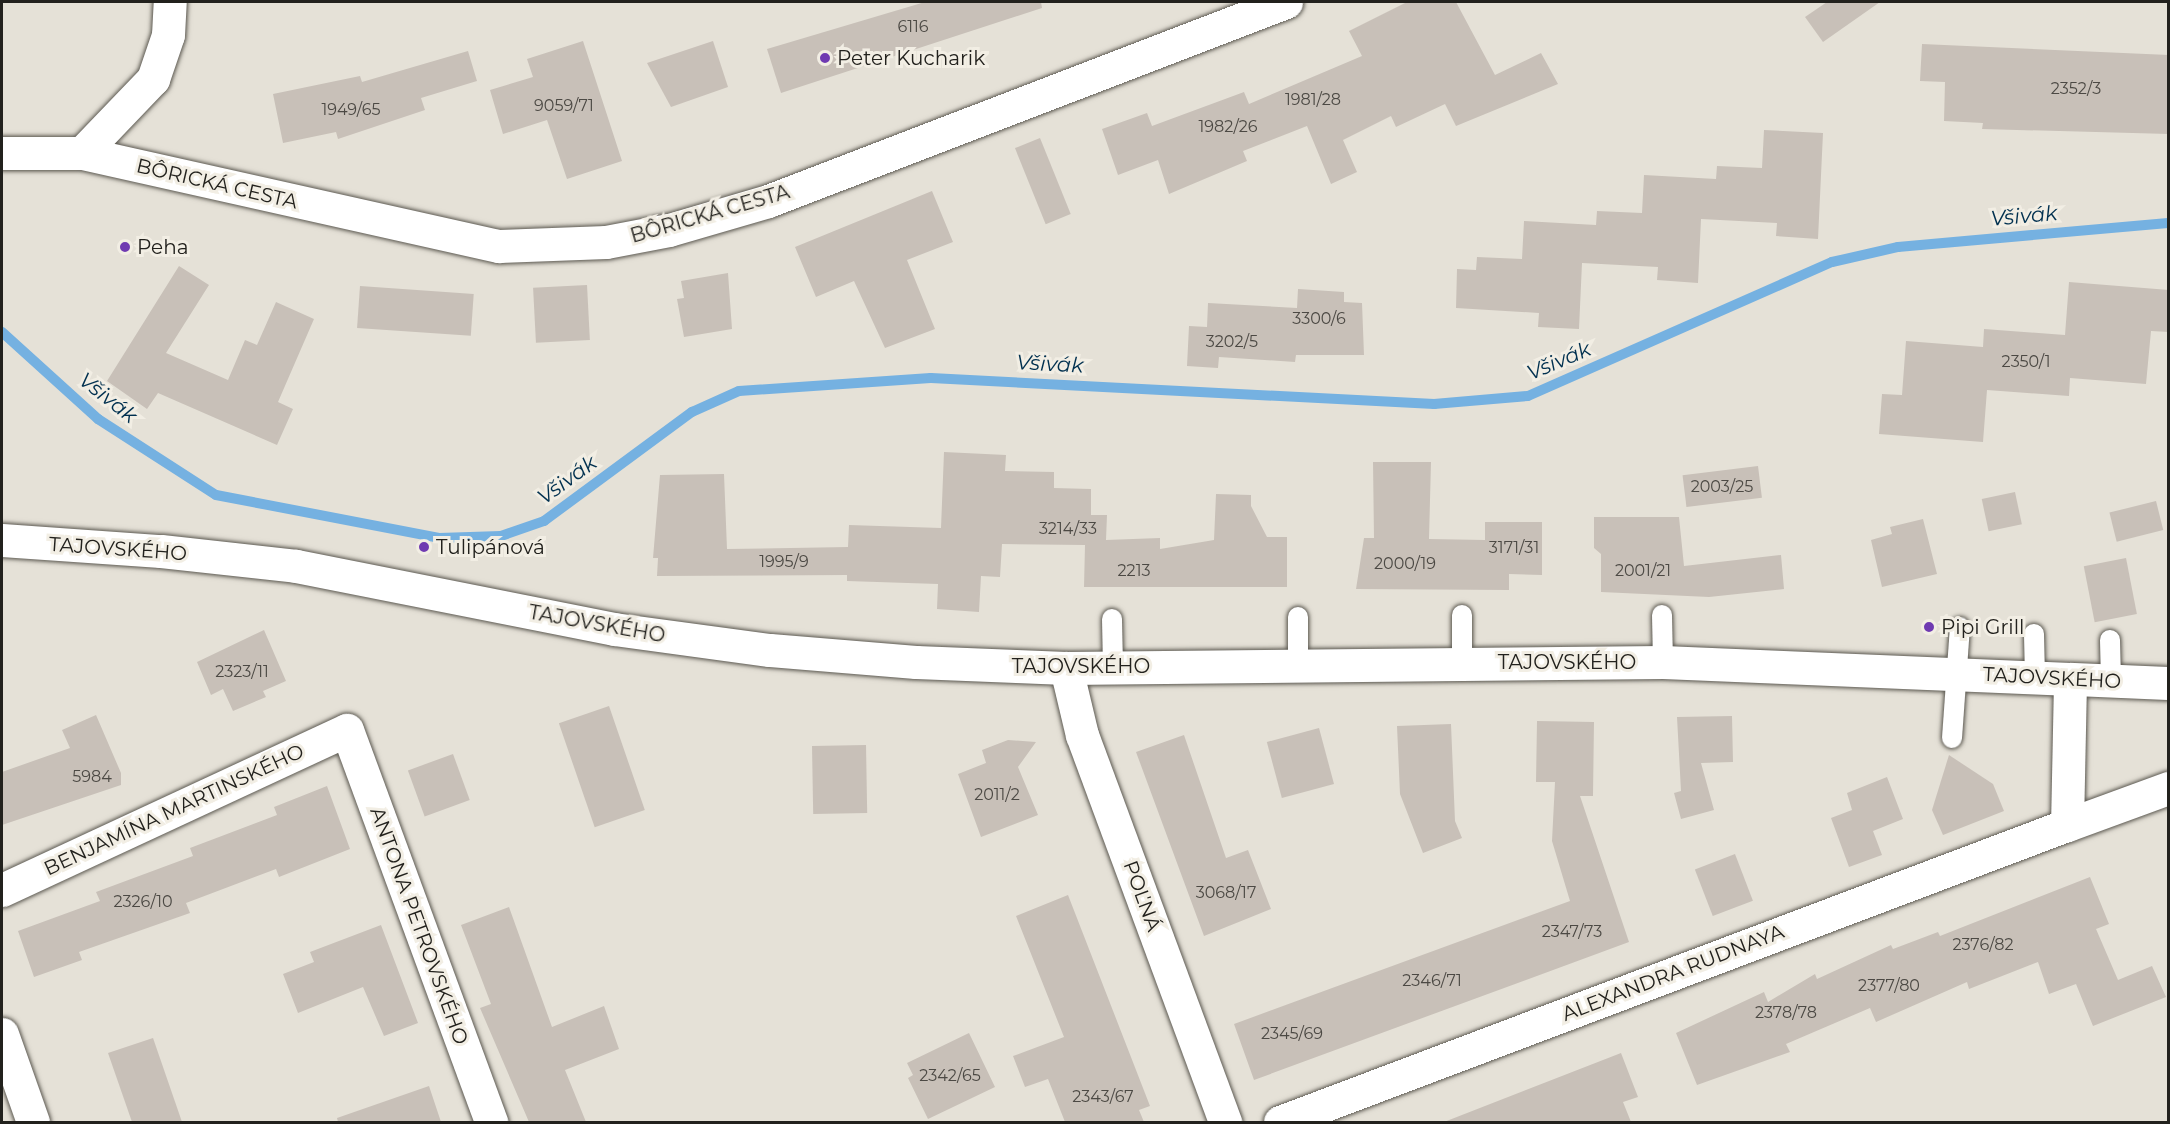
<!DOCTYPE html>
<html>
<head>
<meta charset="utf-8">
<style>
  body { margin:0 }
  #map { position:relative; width:2170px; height:1124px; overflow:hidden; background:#e5e1d7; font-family:Montserrat,sans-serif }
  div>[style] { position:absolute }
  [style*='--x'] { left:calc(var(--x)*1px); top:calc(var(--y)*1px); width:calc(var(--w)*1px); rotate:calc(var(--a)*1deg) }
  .stream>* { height:10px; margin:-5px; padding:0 5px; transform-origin:5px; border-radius:5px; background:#75b1e1 }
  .building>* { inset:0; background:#c8c0b8; transform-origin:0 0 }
  .roads { filter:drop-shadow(0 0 2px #5c5951) drop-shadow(0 0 2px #5c5951) }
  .service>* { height:20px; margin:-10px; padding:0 10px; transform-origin:10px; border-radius:10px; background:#fff }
  .minor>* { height:33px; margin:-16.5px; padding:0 16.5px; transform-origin:16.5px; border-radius:16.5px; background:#fff }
  .dots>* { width:16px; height:16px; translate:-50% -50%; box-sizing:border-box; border:3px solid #f2eee4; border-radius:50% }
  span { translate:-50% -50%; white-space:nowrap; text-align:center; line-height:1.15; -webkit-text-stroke:6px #f2eee4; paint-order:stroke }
  .number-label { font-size:16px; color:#4c4944 }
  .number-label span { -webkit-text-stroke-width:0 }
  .poi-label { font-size:20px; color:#22211d }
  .left { translate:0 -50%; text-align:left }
  .street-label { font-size:20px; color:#22211d }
  .water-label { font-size:21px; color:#00304f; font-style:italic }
  .frame { position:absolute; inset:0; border:3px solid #22211d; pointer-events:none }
</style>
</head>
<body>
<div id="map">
  <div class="stream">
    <i style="--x:2;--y:332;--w:130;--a:42.2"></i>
    <i style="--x:98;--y:419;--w:140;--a:32.8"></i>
    <i style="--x:216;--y:495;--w:227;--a:10.9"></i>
    <i style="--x:439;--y:538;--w:62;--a:-1.8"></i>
    <i style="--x:501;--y:536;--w:46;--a:-19.2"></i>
    <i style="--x:544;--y:521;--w:184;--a:-36.4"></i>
    <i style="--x:692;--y:412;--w:51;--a:-24.1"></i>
    <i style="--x:739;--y:391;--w:192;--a:-3.9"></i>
    <i style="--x:931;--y:378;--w:504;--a:2.96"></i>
    <i style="--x:1434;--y:404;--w:94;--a:-4.9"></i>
    <i style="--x:1528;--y:396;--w:332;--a:-23.8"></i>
    <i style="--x:1832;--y:262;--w:68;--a:-12.8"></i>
    <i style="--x:1898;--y:247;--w:271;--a:-5.1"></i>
  </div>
  <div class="building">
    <i style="clip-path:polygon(925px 2px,1041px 2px,1042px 8px,781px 93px,767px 49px)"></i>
    <i style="clip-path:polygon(1407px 2px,1456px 2px,1495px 75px,1541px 53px,1558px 84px,1456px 126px,1445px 104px,1396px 127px,1391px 116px,1343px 140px,1357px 172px,1331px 184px,1307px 126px,1243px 151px,1247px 161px,1169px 194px,1158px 160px,1118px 175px,1102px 129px,1147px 113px,1152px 126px,1244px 92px,1249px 104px,1362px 56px,1349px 31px)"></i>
    <i style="clip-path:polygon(1827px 2px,1880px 2px,1823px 42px,1805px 17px)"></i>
    <i style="clip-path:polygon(583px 41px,622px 161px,567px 179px,547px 120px,503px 134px,490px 90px,533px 77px,527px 59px)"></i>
    <i style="clip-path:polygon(713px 41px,728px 87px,671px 107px,647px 63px)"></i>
    <i style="clip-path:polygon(1922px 44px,2169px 55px,2169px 134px,1982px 129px,1983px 123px,1944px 121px,1945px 82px,1920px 81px)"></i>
    <i style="clip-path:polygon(468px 51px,477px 81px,421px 98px,425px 110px,338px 139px,336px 132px,283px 143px,273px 94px,360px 76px,362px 82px)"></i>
    <i style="clip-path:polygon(1764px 130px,1823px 133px,1818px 239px,1776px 236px,1777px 223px,1701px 219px,1698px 283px,1657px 280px,1658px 267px,1582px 263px,1579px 329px,1538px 327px,1539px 313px,1456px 308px,1457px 269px,1476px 270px,1477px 257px,1522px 259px,1524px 221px,1596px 225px,1597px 211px,1642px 213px,1644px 175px,1716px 179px,1717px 166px,1762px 168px)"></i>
    <i style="left:1040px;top:138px;width:82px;height:27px;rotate:68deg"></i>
    <i style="clip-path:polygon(932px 191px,953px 242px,907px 260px,935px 329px,885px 348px,854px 281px,816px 297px,795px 247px)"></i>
    <i style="clip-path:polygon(179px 266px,209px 285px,166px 353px,228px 380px,245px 340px,257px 345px,276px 302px,314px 319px,278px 402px,293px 409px,277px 445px,158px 393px,147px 409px,107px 381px)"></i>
    <i style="clip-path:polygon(728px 273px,732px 329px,684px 337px,677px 299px,684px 298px,681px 281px)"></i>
    <i style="clip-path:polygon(2069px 282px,2169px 290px,2169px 332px,2151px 331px,2146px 384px,2070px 378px,2069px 396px,1987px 390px,1983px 442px,1879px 434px,1882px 394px,1902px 395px,1906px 341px,1983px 347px,1984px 329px,2065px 335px)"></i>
    <i style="left:587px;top:285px;width:55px;height:54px;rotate:87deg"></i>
    <i style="left:360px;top:286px;width:114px;height:42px;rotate:4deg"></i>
    <i style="clip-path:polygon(1298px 289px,1344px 292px,1344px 302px,1362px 303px,1364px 355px,1296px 355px,1295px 362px,1219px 357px,1218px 368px,1187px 366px,1189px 326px,1207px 327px,1208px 303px,1297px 308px)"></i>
    <i style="clip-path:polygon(944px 452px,1006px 455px,1005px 471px,1054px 472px,1054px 488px,1091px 489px,1091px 515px,1107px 515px,1106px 540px,1160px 538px,1160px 549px,1214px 540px,1216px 494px,1251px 495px,1251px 506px,1267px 537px,1287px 537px,1287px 587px,1084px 587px,1085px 545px,1002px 544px,1000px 577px,981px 576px,979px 612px,937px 609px,938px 584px,847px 581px,847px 575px,657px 576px,658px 558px,653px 558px,660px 475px,724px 474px,727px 549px,848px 547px,849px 525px,941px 528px)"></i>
    <i style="clip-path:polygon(1373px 462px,1431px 462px,1429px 539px,1485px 540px,1485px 522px,1542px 522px,1542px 575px,1509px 574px,1509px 590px,1356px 589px,1364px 538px,1374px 538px)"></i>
    <i style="left:1758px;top:466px;width:32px;height:76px;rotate:83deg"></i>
    <i style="left:2015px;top:492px;width:33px;height:34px;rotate:78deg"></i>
    <i style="left:2156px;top:501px;width:30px;height:48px;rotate:76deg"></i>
    <i style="clip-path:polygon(1594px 517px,1679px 517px,1684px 566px,1781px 555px,1784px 589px,1709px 597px,1601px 592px,1601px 554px,1594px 548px)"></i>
    <i style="clip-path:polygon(1923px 519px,1937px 574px,1882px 587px,1871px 540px,1892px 534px,1890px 527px)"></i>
    <i style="left:2126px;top:558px;width:57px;height:43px;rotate:79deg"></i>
    <i style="clip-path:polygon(264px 630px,286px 681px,263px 691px,266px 697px,233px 711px,223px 689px,211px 695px,197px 662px)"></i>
    <i style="left:609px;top:706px;width:110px;height:53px;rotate:71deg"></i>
    <i style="clip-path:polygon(96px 715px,121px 773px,121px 785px,2px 825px,2px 772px,70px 748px,62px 730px)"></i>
    <i style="clip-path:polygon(1732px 716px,1733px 762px,1701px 763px,1714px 810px,1681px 819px,1674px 793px,1681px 791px,1677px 717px)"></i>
    <i style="clip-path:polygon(1537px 721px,1594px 722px,1593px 796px,1580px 796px,1629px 942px,1254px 1080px,1234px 1024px,1570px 901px,1552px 841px,1555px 782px,1536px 782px)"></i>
    <i style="clip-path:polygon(1451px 724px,1455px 821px,1462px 838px,1423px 853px,1400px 794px,1397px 726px)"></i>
    <i style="left:1319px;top:728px;width:58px;height:54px;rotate:75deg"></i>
    <i style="clip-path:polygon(1184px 735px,1226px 858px,1248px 850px,1271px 909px,1204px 936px,1136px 752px)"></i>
    <i style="clip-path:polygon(1008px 740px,1036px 742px,1018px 767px,1038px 815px,981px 837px,958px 774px,986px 763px,982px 750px)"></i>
    <i style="left:866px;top:745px;width:68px;height:54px;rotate:89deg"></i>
    <i style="left:453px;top:754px;width:49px;height:48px;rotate:70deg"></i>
    <i style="clip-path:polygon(1949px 755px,1993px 784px,2004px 811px,1943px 835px,1932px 810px)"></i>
    <i style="clip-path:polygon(1887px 777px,1903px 819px,1873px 831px,1882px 855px,1849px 867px,1831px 818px,1852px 810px,1847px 793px)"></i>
    <i style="clip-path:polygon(327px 786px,350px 849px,279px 877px,276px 869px,186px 903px,190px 913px,79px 952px,82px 960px,34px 977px,18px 931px,100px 901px,96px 892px,193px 856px,190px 848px,277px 815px,274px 807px)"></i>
    <i style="left:1735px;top:854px;width:50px;height:43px;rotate:69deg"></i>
    <i style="clip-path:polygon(2090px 877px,2109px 924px,2096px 929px,2118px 980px,2152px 966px,2166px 997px,2093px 1026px,2076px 984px,2049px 994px,2038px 962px,1969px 989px,1967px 982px,1876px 1022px,1870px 1008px,1786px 1044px,1790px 1052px,1697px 1085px,1676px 1033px,1764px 992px,1768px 1002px,1815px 974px,1817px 979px,1891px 945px,1893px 949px,1938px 932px,1940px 936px)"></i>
    <i style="clip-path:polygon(1068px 895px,1150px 1106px,1139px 1110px,1144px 1122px,1065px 1122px,1048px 1079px,1025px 1087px,1013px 1056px,1064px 1037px,1016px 916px)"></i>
    <i style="clip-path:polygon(509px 907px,552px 1027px,604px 1006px,619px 1049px,565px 1070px,586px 1122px,529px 1122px,480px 1008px,491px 1004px,461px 925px)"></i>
    <i style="clip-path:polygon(381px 925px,418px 1023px,384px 1036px,363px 987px,298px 1013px,283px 974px,314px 962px,310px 952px)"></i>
    <i style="clip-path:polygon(969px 1033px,995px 1087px,928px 1119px,908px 1078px,913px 1075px,907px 1063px)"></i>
    <i style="clip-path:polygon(153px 1038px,182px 1122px,132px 1122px,108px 1053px)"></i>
    <i style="clip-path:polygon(1621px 1053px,1638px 1097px,1623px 1102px,1631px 1122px,1444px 1122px)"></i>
    <i style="clip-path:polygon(429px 1086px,441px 1122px,338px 1122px,337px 1118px)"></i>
  </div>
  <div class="roads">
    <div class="service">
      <i style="--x:1462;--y:615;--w:48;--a:90"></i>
      <i style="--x:1662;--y:615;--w:47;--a:88.8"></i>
      <i style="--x:1112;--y:619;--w:48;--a:88.8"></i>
      <i style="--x:2034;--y:634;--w:43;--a:88.7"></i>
      <i style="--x:2110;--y:640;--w:41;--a:88.6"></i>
      <i style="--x:1298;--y:664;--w:47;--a:-90"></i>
      <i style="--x:1952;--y:738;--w:111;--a:-85.9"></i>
    </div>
    <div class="minor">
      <i style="--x:2;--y:153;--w:80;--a:0"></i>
      <i style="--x:82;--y:153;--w:427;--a:12.6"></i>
      <i style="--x:499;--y:246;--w:107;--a:-2.1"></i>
      <i style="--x:606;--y:242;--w:64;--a:-10.8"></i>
      <i style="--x:669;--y:230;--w:103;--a:-16.3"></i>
      <i style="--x:768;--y:201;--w:555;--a:-21.02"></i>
      <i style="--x:82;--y:153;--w:103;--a:-46.2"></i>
      <i style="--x:153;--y:79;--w:46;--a:-71.2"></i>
      <i style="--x:168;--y:35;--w:33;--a:-87"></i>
      <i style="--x:2;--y:540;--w:159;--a:4"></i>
      <i style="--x:161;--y:551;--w:136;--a:6.3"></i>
      <i style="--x:296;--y:566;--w:324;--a:11.2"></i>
      <i style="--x:614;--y:629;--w:157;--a:7.7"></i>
      <i style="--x:770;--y:650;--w:146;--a:4.7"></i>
      <i style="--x:916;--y:662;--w:150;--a:2.3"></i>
      <i style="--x:1066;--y:668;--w:597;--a:-0.58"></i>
      <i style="--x:1663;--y:662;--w:505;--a:2.38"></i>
      <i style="--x:1066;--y:668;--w:69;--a:76.6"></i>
      <i style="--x:1082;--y:735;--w:413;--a:69.7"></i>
      <i style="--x:2067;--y:825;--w:108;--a:-20.1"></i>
      <i style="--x:2;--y:890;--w:380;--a:-24.9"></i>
      <i style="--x:347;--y:730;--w:418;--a:69.8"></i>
      <i style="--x:2;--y:1034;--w:93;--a:70.6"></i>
      <i style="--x:1280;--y:1122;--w:841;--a:-20.68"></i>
      <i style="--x:2067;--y:825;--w:146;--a:-88.8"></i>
    </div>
  </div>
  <div class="dots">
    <i style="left:825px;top:58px;background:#6f3ab1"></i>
    <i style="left:125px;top:247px;background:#6f3ab1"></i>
    <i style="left:424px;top:547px;background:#6f3ab1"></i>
    <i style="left:1929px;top:627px;background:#6f3ab1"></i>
  </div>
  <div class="number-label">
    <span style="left:913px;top:27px">6116</span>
    <span style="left:2076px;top:89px">2352/3</span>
    <span style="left:1313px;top:100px">1981/28</span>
    <span style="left:564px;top:106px">9059/71</span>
    <span style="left:351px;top:110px">1949/65</span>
    <span style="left:1228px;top:127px">1982/26</span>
    <span style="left:1319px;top:319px">3300/6</span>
    <span style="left:1232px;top:342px">3202/5</span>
    <span style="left:2026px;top:362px">2350/1</span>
    <span style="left:1722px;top:487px">2003/25</span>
    <span style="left:1068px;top:529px">3214/33</span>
    <span style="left:1514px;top:548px">3171/31</span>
    <span style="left:784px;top:562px">1995/9</span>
    <span style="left:1405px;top:564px">2000/19</span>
    <span style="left:1134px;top:571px">2213</span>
    <span style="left:1643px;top:571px">2001/21</span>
    <span style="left:242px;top:672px">2323/11</span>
    <span style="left:92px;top:777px">5984</span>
    <span style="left:997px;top:795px">2011/2</span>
    <span style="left:1226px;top:893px">3068/17</span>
    <span style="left:143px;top:902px">2326/10</span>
    <span style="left:1572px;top:932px">2347/73</span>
    <span style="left:1983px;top:945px">2376/82</span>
    <span style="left:1432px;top:981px">2346/71</span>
    <span style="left:1889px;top:986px">2377/80</span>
    <span style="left:1786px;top:1013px">2378/78</span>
    <span style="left:1292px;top:1034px">2345/69</span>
    <span style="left:950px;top:1076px">2342/65</span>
    <span style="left:1103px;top:1097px">2343/67</span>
  </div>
  <div class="poi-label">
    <span class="left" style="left:837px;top:58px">Peter Kucharik</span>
    <span class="left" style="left:137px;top:247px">Peha</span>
    <span class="left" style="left:436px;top:547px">Tulipánová</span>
    <span class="left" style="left:1941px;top:627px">Pipi Grill</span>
  </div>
  <div class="street-label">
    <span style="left:217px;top:184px;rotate:13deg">BÔRICKÁ CESTA</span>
    <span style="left:710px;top:214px;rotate:-16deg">BÔRICKÁ CESTA</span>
    <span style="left:118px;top:549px;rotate:4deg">TAJOVSKÉHO</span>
    <span style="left:597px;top:624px;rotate:10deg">TAJOVSKÉHO</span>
    <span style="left:1567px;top:662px">TAJOVSKÉHO</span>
    <span style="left:1081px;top:666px">TAJOVSKÉHO</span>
    <span style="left:2052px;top:678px;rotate:3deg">TAJOVSKÉHO</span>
    <span style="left:174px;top:810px;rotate:-25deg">BENJAMÍNA MARTINSKÉHO</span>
    <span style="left:1142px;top:896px;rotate:70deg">POĽNÁ</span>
    <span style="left:419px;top:926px;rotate:70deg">ANTONA PETROVSKÉHO</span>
    <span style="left:1673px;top:973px;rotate:-21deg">ALEXANDRA RUDNAYA</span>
  </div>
  <div class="water-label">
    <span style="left:2024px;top:216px;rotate:-5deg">Všivák</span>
    <span style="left:1559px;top:361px;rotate:-23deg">Všivák</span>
    <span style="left:1050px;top:364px;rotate:3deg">Všivák</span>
    <span style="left:108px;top:398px;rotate:38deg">Všivák</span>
    <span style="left:567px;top:480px;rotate:-36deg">Všivák</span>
  </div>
  <div class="frame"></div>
</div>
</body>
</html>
